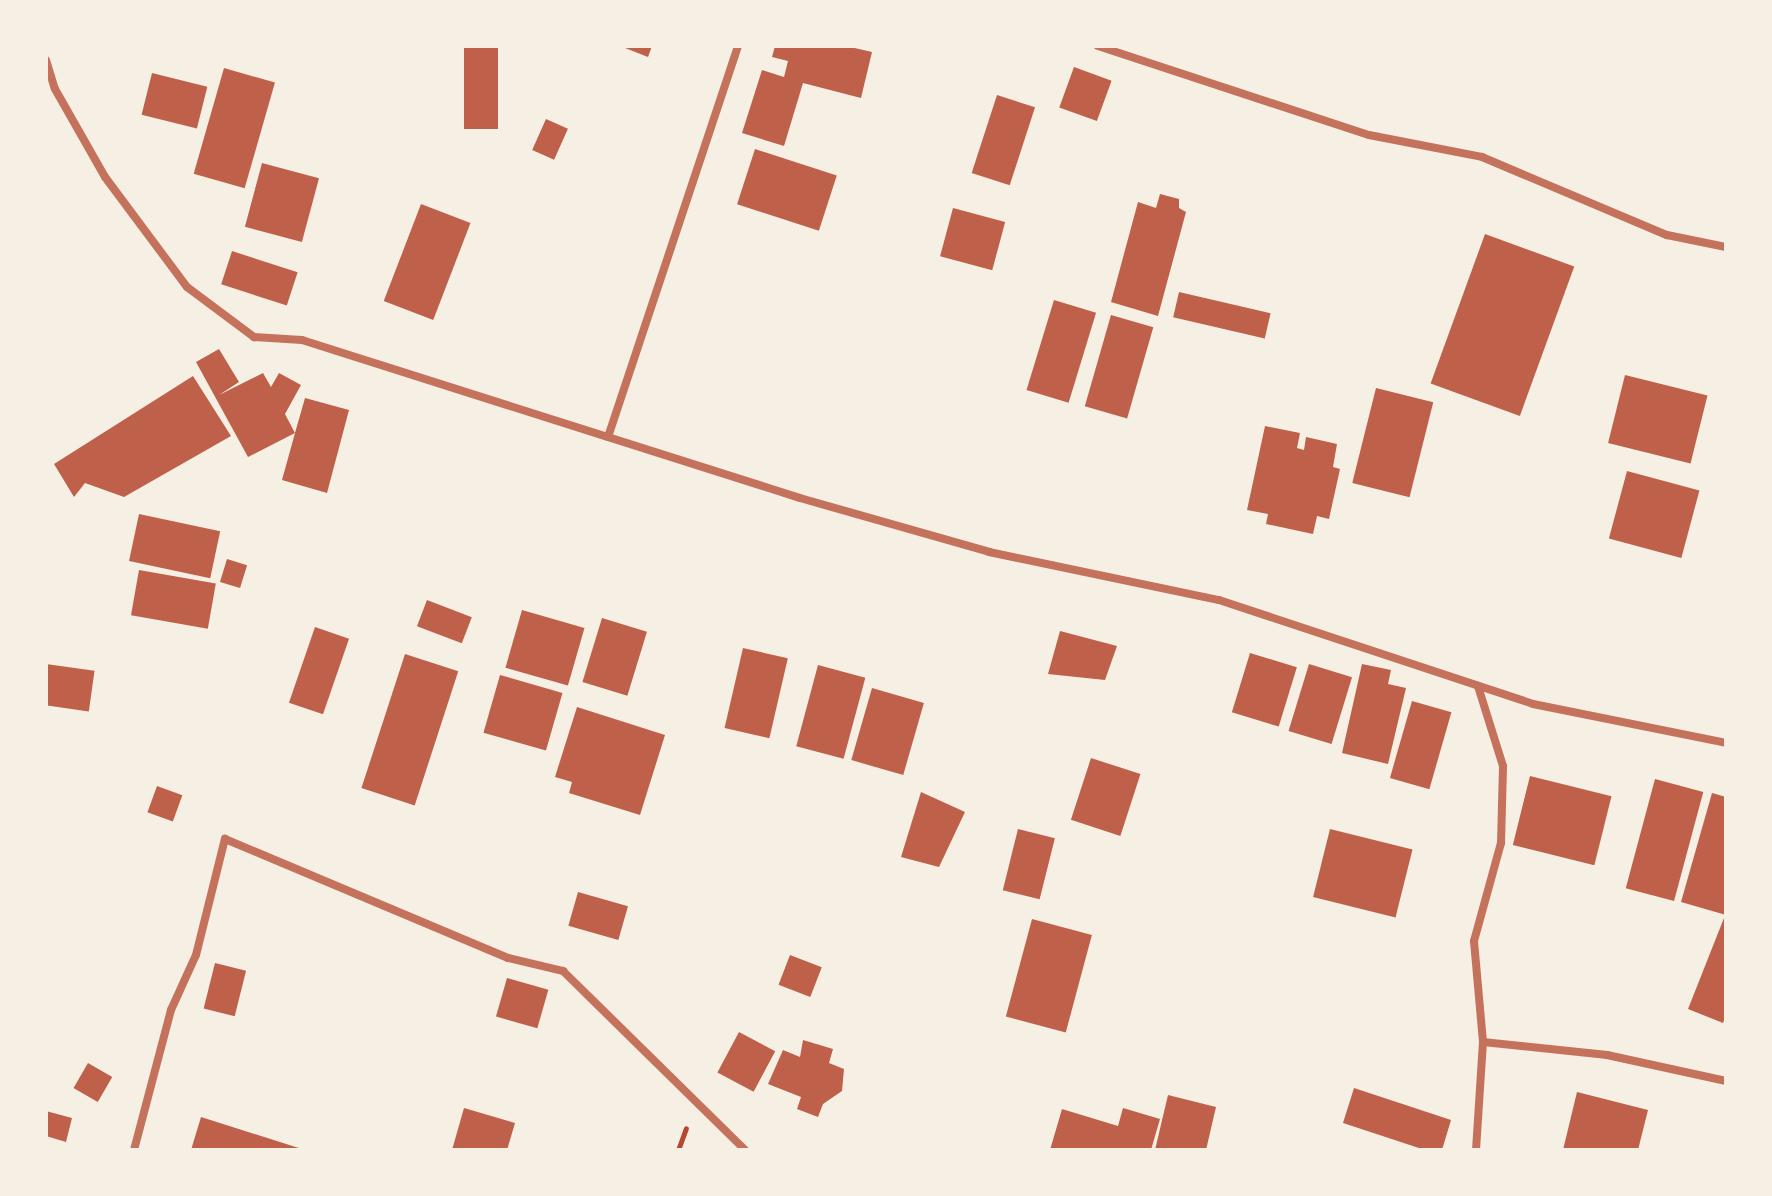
<!DOCTYPE html>
<html>
<head>
<meta charset="utf-8">
<style>
  body { margin:0 }
  #map { position:relative; width:1772px; height:1196px; overflow:hidden; background:#f6efe4; font-family:Poppins,sans-serif }
  div>[style] { position:absolute }
  [style*='--x'] { left:calc(var(--x)*1px); top:calc(var(--y)*1px); width:calc(var(--w)*1px); rotate:calc(var(--a)*1deg) }
  .building>* { inset:0; background:#bf614a; transform-origin:0 0 }
  .path>* { height:5px; margin:-2.5px; padding:0 2.5px; transform-origin:2.5px; border-radius:2.5px; background:#b5482f }
  .minor>* { height:8px; margin:-4px; padding:0 4px; transform-origin:4px; border-radius:4px; background:#c5725c }
  span { translate:-50% -50%; white-space:nowrap; text-align:center; line-height:1.15; -webkit-text-stroke:6px #f6efe4; paint-order:stroke }
  .frame { position:absolute; inset:0; border:48px solid #f6efe4; pointer-events:none }
</style>
</head>
<body>
<div id="map">
  <div class="building">
    <i style="left:464px;top:46px;width:34px;height:83px"></i>
    <i style="clip-path:polygon(620px 46px,652px 46px,648px 57px)"></i>
    <i style="clip-path:polygon(775px 46px,846px 46px,872px 52px,861px 98px,803px 83px,784px 146px,742px 133px,762px 70px,784px 77px,788px 61px,772px 57px)"></i>
    <i style="left:1074px;top:67px;width:40px;height:43px;rotate:20deg"></i>
    <i style="left:224px;top:68px;width:53px;height:110px;rotate:16deg"></i>
    <i style="left:152px;top:73px;width:57px;height:43px;rotate:14deg"></i>
    <i style="left:997px;top:95px;width:40px;height:82px;rotate:18deg"></i>
    <i style="left:546px;top:119px;width:24px;height:34px;rotate:24deg"></i>
    <i style="left:755px;top:149px;width:86px;height:58px;rotate:18deg"></i>
    <i style="left:262px;top:163px;width:59px;height:66px;rotate:15deg"></i>
    <i style="clip-path:polygon(1160px 194px,1179px 199px,1179px 208px,1186px 212px,1158px 316px,1111px 302px,1138px 202px,1156px 208px)"></i>
    <i style="left:421px;top:204px;width:53px;height:104px;rotate:21deg"></i>
    <i style="left:953px;top:208px;width:54px;height:50px;rotate:15deg"></i>
    <i style="left:1485px;top:234px;width:95px;height:159px;rotate:20deg"></i>
    <i style="left:232px;top:251px;width:69px;height:35px;rotate:18deg"></i>
    <i style="left:1179px;top:292px;width:94px;height:26px;rotate:13deg"></i>
    <i style="left:1054px;top:300px;width:44px;height:94px;rotate:17deg"></i>
    <i style="left:1111px;top:315px;width:44px;height:95px;rotate:16deg"></i>
    <i style="clip-path:polygon(219px 349px,239px 382px,219px 395px,263px 373px,271px 387px,279px 373px,301px 385px,285px 414px,295px 433px,305px 398px,349px 410px,327px 493px,282px 480px,295px 433px,248px 457px,196px 362px)"></i>
    <i style="left:1625px;top:375px;width:85px;height:70px;rotate:14deg"></i>
    <i style="clip-path:polygon(193px 376px,231px 436px,124px 497px,85px 483px,74px 497px,54px 464px)"></i>
    <i style="left:1376px;top:388px;width:59px;height:98px;rotate:14deg"></i>
    <i style="clip-path:polygon(1265px 426px,1300px 433px,1297px 448px,1304px 450px,1306px 437px,1337px 444px,1333px 467px,1340px 469px,1329px 519px,1317px 516px,1313px 534px,1266px 524px,1268px 514px,1247px 510px)"></i>
    <i style="left:1627px;top:471px;width:75px;height:70px;rotate:15deg"></i>
    <i style="left:139px;top:514px;width:83px;height:48px;rotate:12deg"></i>
    <i style="left:227px;top:559px;width:21px;height:24px;rotate:17deg"></i>
    <i style="left:139px;top:570px;width:78px;height:46px;rotate:10deg"></i>
    <i style="left:427px;top:600px;width:48px;height:28px;rotate:21deg"></i>
    <i style="left:522px;top:610px;width:65px;height:60px;rotate:16deg"></i>
    <i style="left:602px;top:618px;width:47px;height:67px;rotate:17deg"></i>
    <i style="left:315px;top:627px;width:36px;height:80px;rotate:19deg"></i>
    <i style="clip-path:polygon(1060px 631px,1117px 646px,1105px 680px,1048px 674px)"></i>
    <i style="left:743px;top:648px;width:46px;height:82px;rotate:13deg"></i>
    <i style="left:1250px;top:653px;width:49px;height:62px;rotate:17deg"></i>
    <i style="left:405px;top:654px;width:56px;height:141px;rotate:18deg"></i>
    <i style="left:46px;top:664px;width:49px;height:41px;rotate:8deg"></i>
    <i style="left:1309px;top:664px;width:45px;height:70px;rotate:17deg"></i>
    <i style="clip-path:polygon(1362px 664px,1391px 670px,1388px 684px,1406px 688px,1388px 764px,1342px 753px)"></i>
    <i style="left:818px;top:665px;width:49px;height:84px;rotate:15deg"></i>
    <i style="left:500px;top:675px;width:65px;height:60px;rotate:16deg"></i>
    <i style="left:872px;top:688px;width:54px;height:75px;rotate:16deg"></i>
    <i style="left:1412px;top:701px;width:41px;height:80px;rotate:16deg"></i>
    <i style="clip-path:polygon(577px 707px,665px 735px,640px 815px,569px 793px,572px 782px,555px 777px)"></i>
    <i style="left:1091px;top:758px;width:52px;height:65px;rotate:18deg"></i>
    <i style="left:1530px;top:776px;width:84px;height:71px;rotate:14deg"></i>
    <i style="left:1655px;top:779px;width:50px;height:113px;rotate:15deg"></i>
    <i style="left:157px;top:786px;width:27px;height:28px;rotate:20deg"></i>
    <i style="clip-path:polygon(921px 792px,965px 812px,939px 867px,901px 857px)"></i>
    <i style="clip-path:polygon(1712px 793px,1726px 797px,1726px 915px,1681px 902px)"></i>
    <i style="left:1018px;top:829px;width:38px;height:63px;rotate:14deg"></i>
    <i style="left:1330px;top:829px;width:85px;height:70px;rotate:14deg"></i>
    <i style="left:578px;top:892px;width:52px;height:35px;rotate:16deg"></i>
    <i style="clip-path:polygon(1724px 918px,1726px 1015px,1723px 1023px,1688px 1009px)"></i>
    <i style="left:1032px;top:919px;width:62px;height:101px;rotate:15deg"></i>
    <i style="left:790px;top:955px;width:34px;height:32px;rotate:21deg"></i>
    <i style="left:215px;top:963px;width:32px;height:47px;rotate:14deg"></i>
    <i style="left:507px;top:978px;width:43px;height:40px;rotate:16deg"></i>
    <i style="left:739px;top:1032px;width:41px;height:46px;rotate:28deg"></i>
    <i style="clip-path:polygon(803px 1040px,833px 1049px,829px 1063px,844px 1069px,842px 1091px,823px 1104px,818px 1117px,797px 1109px,801px 1097px,768px 1084px,783px 1050px,800px 1057px)"></i>
    <i style="left:88px;top:1063px;width:28px;height:29px;rotate:30deg"></i>
    <i style="clip-path:polygon(1354px 1088px,1451px 1120px,1442px 1150px,1425px 1150px,1343px 1123px)"></i>
    <i style="clip-path:polygon(1577px 1092px,1648px 1110px,1638px 1150px,1563px 1150px)"></i>
    <i style="clip-path:polygon(1168px 1095px,1216px 1107px,1206px 1150px,1155px 1150px)"></i>
    <i style="clip-path:polygon(464px 1108px,515px 1123px,507px 1150px,452px 1150px)"></i>
    <i style="clip-path:polygon(1123px 1108px,1160px 1119px,1151px 1150px,1050px 1150px,1062px 1109px,1118px 1126px)"></i>
    <i style="clip-path:polygon(46px 1111px,72px 1118px,66px 1142px,46px 1136px)"></i>
    <i style="clip-path:polygon(201px 1117px,302px 1149px,302px 1150px,191px 1150px)"></i>
  </div>
  <div class="path">
    <i style="--x:678;--y:1150;--w:23;--a:-70"></i>
  </div>
  <div class="minor">
    <i style="--x:1098;--y:46;--w:285;--a:18.2"></i>
    <i style="--x:1369;--y:135;--w:115;--a:11"></i>
    <i style="--x:1482;--y:157;--w:201;--a:22.9"></i>
    <i style="--x:1667;--y:235;--w:60;--a:11.5"></i>
    <i style="--x:46;--y:60;--w:30;--a:73"></i>
    <i style="--x:55;--y:89;--w:101;--a:60.4"></i>
    <i style="--x:105;--y:177;--w:137;--a:53.3"></i>
    <i style="--x:187;--y:287;--w:84;--a:36.7"></i>
    <i style="--x:254;--y:337;--w:48;--a:3.6"></i>
    <i style="--x:302;--y:340;--w:522;--a:17.6"></i>
    <i style="--x:800;--y:498;--w:197;--a:15.9"></i>
    <i style="--x:989;--y:552;--w:235;--a:11.8"></i>
    <i style="--x:1219;--y:600;--w:331;--a:18.3"></i>
    <i style="--x:1533;--y:704;--w:197;--a:11.4"></i>
    <i style="--x:608;--y:437;--w:412;--a:-71.6"></i>
    <i style="--x:1483;--y:1042;--w:125;--a:6"></i>
    <i style="--x:1607;--y:1055;--w:122;--a:12.3"></i>
    <i style="--x:134;--y:1150;--w:145;--a:-75.2"></i>
    <i style="--x:171;--y:1010;--w:60;--a:-65.6"></i>
    <i style="--x:196;--y:955;--w:120;--a:-76"></i>
    <i style="--x:225;--y:839;--w:307;--a:22.8"></i>
    <i style="--x:508;--y:958;--w:57;--a:13.3"></i>
    <i style="--x:563;--y:971;--w:255;--a:44.5"></i>
    <i style="--x:1476;--y:1150;--w:108;--a:-86.3"></i>
    <i style="--x:1483;--y:1042;--w:101;--a:-95.1"></i>
    <i style="--x:1474;--y:941;--w:102;--a:-74.6"></i>
    <i style="--x:1501;--y:843;--w:77;--a:-88.5"></i>
    <i style="--x:1503;--y:766;--w:84;--a:-107.4"></i>
  </div>
  <div class="frame"></div>
</div>
</body>
</html>
